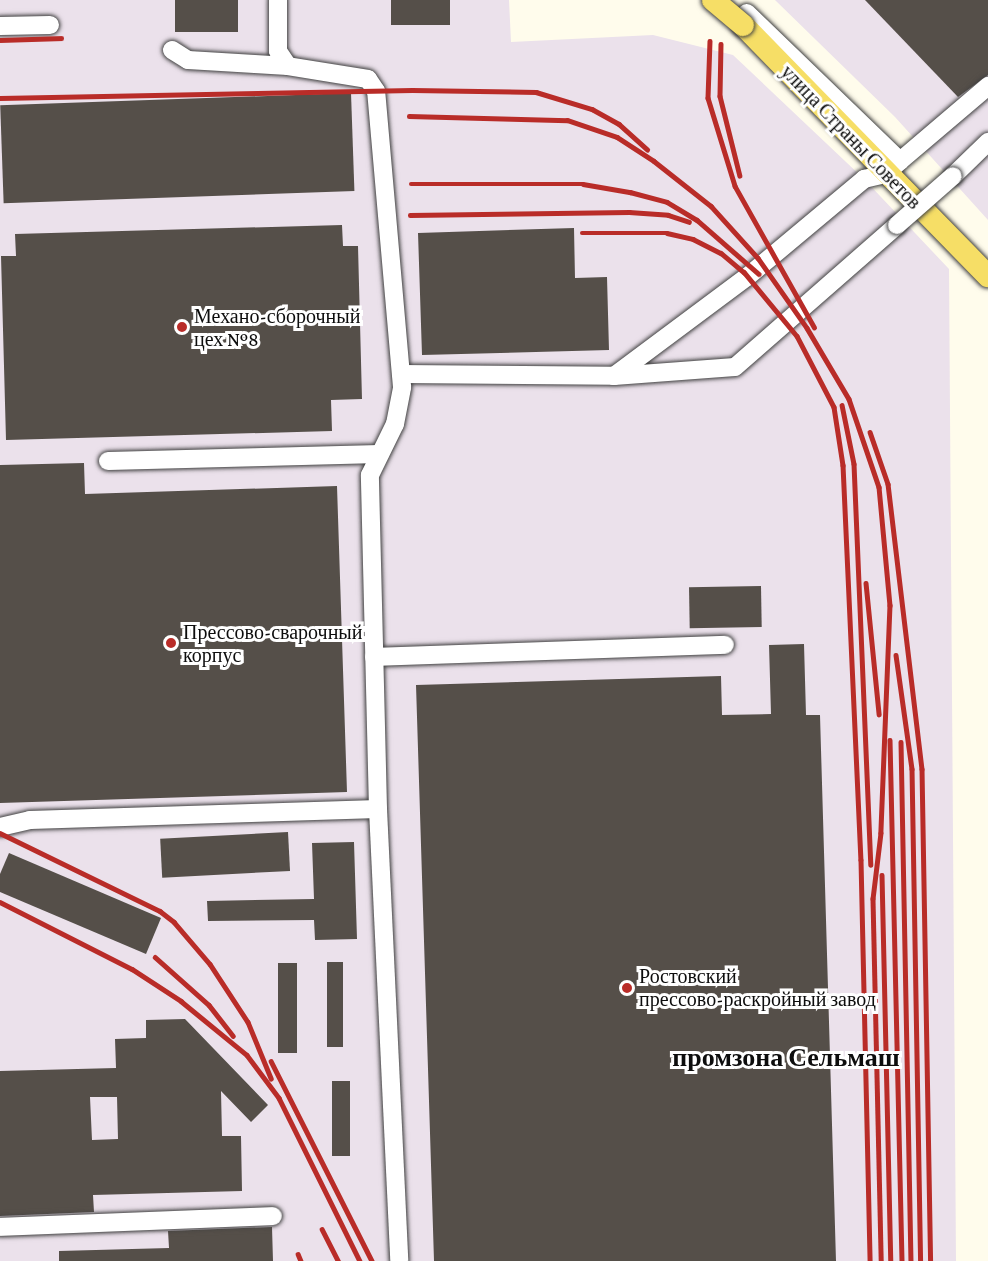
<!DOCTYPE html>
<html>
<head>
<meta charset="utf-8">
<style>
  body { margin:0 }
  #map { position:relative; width:988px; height:1261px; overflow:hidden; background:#fffcec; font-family:"Crimson Pro",serif }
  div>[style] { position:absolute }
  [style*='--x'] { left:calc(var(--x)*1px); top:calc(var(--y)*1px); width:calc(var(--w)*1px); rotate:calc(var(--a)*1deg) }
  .industrial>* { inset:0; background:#ebe1eb }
  .building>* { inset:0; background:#554f49; transform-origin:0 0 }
  .roads { filter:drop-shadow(0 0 2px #404040) drop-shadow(0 0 2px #404040) }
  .minor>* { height:18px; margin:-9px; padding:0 9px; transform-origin:9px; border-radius:9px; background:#fff }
  .major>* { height:22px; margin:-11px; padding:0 11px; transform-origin:11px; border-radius:11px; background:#f6de66 }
  .rail>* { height:4.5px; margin:-2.25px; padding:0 2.25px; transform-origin:2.25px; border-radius:2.25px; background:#b92c28 }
  .bridges { filter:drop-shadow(0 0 2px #404040) drop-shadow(0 0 2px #404040) }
  .minor-bridge>* { height:18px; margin:-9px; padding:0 9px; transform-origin:9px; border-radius:9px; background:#fff }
  .major-bridge>* { height:22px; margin:-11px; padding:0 11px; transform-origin:11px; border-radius:11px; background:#f6de66 }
  .dots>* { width:16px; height:16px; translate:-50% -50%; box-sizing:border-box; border:3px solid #fff; border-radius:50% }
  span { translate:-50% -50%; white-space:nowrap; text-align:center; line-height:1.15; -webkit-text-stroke:6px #fff; paint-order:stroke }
  .street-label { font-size:20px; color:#0d0d0d }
  .poi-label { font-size:20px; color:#0d0d0d }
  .left { translate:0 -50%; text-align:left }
  .district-label { font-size:26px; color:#0d0d0d; font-weight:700 }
</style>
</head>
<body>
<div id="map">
  <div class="industrial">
    <i style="clip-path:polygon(0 0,509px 0,511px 42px,653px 35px,733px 55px,864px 179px,949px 269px,956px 1261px,0 1261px)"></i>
    <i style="clip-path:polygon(775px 0,988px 0,988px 220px,895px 117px)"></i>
  </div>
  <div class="building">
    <i style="left:175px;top:0;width:63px;height:32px"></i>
    <i style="left:391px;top:0;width:59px;height:25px"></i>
    <i style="clip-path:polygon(865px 0,988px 0,988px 75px,958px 97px)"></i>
    <i style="left:351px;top:93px;width:98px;height:351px;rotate:88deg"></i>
    <i style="clip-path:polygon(342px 225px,343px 246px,358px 246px,362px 399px,331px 400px,332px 431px,6px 440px,1px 256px,16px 256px,15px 234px)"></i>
    <i style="clip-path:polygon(574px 228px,575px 278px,607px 277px,609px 350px,422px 355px,418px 233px)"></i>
    <i style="clip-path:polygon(84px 463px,85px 494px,337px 486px,347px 792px,0 803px,0 465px)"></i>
    <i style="left:761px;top:586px;width:41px;height:72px;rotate:89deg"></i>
    <i style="clip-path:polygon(804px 644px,806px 715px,820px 715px,836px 1261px,434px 1261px,416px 685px,721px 676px,722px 715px,771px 714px,769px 645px)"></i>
    <i style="left:288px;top:832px;width:39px;height:128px;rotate:87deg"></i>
    <i style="clip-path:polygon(354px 842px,357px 939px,315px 940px,314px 920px,208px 921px,207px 901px,314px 899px,312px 843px)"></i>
    <i style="clip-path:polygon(9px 853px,161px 918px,146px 954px,0 892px,0 874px)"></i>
    <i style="left:327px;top:962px;width:16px;height:85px"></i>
    <i style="left:278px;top:963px;width:19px;height:90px"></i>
    <i style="clip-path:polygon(evenodd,185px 1019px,268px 1105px,251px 1122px,221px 1091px,222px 1136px,241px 1136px,242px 1191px,93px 1195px,94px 1212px,0 1216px,0 1071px,116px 1068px,115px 1039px,146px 1038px,146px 1020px,185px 1019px,90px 1097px,117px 1097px,118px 1139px,92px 1140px,90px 1097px)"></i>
    <i style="left:332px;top:1081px;width:18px;height:75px"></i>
    <i style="clip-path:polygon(272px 1227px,273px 1261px,59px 1261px,59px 1251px,169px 1248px,168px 1231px)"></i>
  </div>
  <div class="roads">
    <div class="minor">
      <i style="--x:0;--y:26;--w:50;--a:-1.1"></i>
      <i style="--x:172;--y:50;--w:19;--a:32"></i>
      <i style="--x:188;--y:60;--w:100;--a:3.4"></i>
      <i style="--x:900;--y:161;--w:116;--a:-40.4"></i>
      <i style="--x:953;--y:176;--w:49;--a:-44.2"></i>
      <i style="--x:401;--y:374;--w:213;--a:0.5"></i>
      <i style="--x:614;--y:376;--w:121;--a:-4.3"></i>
      <i style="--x:735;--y:367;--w:215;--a:-41.2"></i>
      <i style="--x:614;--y:376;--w:166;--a:-36.7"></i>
      <i style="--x:747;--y:277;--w:153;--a:-39.9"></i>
      <i style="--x:864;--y:179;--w:22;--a:-13"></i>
      <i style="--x:885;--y:174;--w:20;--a:-41"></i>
      <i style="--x:900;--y:161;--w:213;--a:-136"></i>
      <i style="--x:108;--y:461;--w:272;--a:-1.5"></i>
      <i style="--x:374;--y:657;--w:351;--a:-2"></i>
      <i style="--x:378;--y:809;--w:452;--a:87.3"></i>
      <i style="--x:0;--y:827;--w:31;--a:-13"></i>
      <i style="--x:30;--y:820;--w:348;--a:-1.8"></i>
      <i style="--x:378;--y:809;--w:334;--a:-91.4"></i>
      <i style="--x:370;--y:475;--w:57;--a:-63.9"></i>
      <i style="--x:395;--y:424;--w:38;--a:-79"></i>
      <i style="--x:402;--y:387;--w:297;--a:-95"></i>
      <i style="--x:376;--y:91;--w:14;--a:-124"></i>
      <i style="--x:368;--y:79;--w:81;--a:-170.8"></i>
      <i style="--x:288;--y:66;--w:18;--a:-124"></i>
      <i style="--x:278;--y:51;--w:51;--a:-90"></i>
      <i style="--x:0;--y:1227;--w:273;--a:-2.3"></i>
    </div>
    <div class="major">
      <i style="--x:743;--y:25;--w:351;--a:45.7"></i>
    </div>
  </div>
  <div class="rail">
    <i style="--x:0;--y:40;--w:61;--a:-1.9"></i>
    <i style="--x:710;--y:41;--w:57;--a:92"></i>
    <i style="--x:708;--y:98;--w:92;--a:72.9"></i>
    <i style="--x:735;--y:186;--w:162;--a:60.7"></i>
    <i style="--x:721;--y:44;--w:52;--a:91.1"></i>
    <i style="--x:720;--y:96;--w:82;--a:76"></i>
    <i style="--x:0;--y:98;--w:412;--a:-1.1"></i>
    <i style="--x:412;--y:90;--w:124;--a:0.9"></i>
    <i style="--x:536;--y:92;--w:59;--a:16.9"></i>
    <i style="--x:592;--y:109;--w:31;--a:29"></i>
    <i style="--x:619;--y:124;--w:38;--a:42"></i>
    <i style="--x:409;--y:116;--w:158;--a:1.5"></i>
    <i style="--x:567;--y:120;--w:53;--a:18.8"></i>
    <i style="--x:617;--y:137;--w:44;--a:33"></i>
    <i style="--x:654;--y:161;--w:73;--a:38.3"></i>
    <i style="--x:711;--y:206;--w:70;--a:47.9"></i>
    <i style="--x:758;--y:258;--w:85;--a:55"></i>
    <i style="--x:807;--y:328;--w:82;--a:59.4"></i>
    <i style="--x:849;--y:399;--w:93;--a:71.2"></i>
    <i style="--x:879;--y:487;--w:119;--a:84.7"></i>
    <i style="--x:890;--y:605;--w:228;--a:92.3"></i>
    <i style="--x:881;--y:833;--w:66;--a:96.9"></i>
    <i style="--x:873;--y:899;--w:362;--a:88.7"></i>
    <i style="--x:411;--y:184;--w:172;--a:0"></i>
    <i style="--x:583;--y:184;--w:48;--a:9.7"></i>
    <i style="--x:630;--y:192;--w:38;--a:15"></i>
    <i style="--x:667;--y:202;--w:35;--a:31"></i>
    <i style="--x:697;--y:220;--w:82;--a:41.1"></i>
    <i style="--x:410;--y:215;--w:219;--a:-0.8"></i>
    <i style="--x:629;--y:212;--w:39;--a:4"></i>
    <i style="--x:668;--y:215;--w:22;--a:18"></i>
    <i style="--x:582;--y:233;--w:85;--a:0"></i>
    <i style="--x:667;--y:233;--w:27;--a:13"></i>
    <i style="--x:693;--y:239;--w:31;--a:27"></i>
    <i style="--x:721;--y:253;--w:30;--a:40"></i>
    <i style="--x:744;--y:272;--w:83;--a:50.4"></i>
    <i style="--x:797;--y:336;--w:80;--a:62.5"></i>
    <i style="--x:834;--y:407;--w:59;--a:81.2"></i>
    <i style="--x:843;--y:465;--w:395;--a:87.4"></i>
    <i style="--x:861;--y:860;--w:401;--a:88.7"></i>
    <i style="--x:842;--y:405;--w:60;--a:78.5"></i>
    <i style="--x:854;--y:464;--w:401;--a:87.6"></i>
    <i style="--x:870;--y:432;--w:55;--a:70.9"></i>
    <i style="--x:888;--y:484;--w:287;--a:83.2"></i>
    <i style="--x:922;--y:769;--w:492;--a:89"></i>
    <i style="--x:866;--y:583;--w:132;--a:84.3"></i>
    <i style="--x:896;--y:655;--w:115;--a:82"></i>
    <i style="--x:912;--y:769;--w:492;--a:89"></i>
    <i style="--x:890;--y:740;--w:521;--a:88.68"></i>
    <i style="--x:901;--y:742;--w:519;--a:88.9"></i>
    <i style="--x:0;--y:833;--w:178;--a:26"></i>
    <i style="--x:160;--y:911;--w:18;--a:38"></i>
    <i style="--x:174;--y:922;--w:55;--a:49.4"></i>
    <i style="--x:210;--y:964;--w:69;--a:56.8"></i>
    <i style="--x:248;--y:1022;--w:61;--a:67.7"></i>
    <i style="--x:882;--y:875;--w:386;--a:88.7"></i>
    <i style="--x:0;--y:902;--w:148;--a:26.9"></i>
    <i style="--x:132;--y:969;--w:59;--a:33.1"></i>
    <i style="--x:181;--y:1001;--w:85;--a:39.3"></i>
    <i style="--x:247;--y:1055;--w:54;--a:53.3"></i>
    <i style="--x:279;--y:1098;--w:182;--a:63.6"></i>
    <i style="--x:155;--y:957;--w:72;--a:41.6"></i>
    <i style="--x:209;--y:1005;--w:39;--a:52"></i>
    <i style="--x:271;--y:1061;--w:224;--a:63.2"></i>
    <i style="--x:322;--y:1229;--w:36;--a:63"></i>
    <i style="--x:298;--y:1254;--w:8;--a:67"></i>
  </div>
  <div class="bridges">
    <div class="minor-bridge">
      <i style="--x:897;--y:225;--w:74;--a:-41.2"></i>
    </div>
    <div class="major-bridge">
      <i style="--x:713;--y:0;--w:39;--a:40"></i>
    </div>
  </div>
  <div class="dots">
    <i style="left:182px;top:327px;background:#b92c28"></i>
    <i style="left:171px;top:643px;background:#b92c28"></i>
    <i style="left:627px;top:988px;background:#b92c28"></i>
  </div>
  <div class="street-label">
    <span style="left:851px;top:137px;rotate:46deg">улица Страны Советов</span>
  </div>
  <div class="poi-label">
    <span class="left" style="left:194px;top:328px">Механо-сборочный<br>цех №8</span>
    <span class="left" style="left:183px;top:644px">Прессово-сварочный<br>корпус</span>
    <span class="left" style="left:639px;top:988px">Ростовский<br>прессово-раскройный завод</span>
  </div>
  <div class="district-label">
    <span style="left:786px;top:1058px">промзона Сельмаш</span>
  </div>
</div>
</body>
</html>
